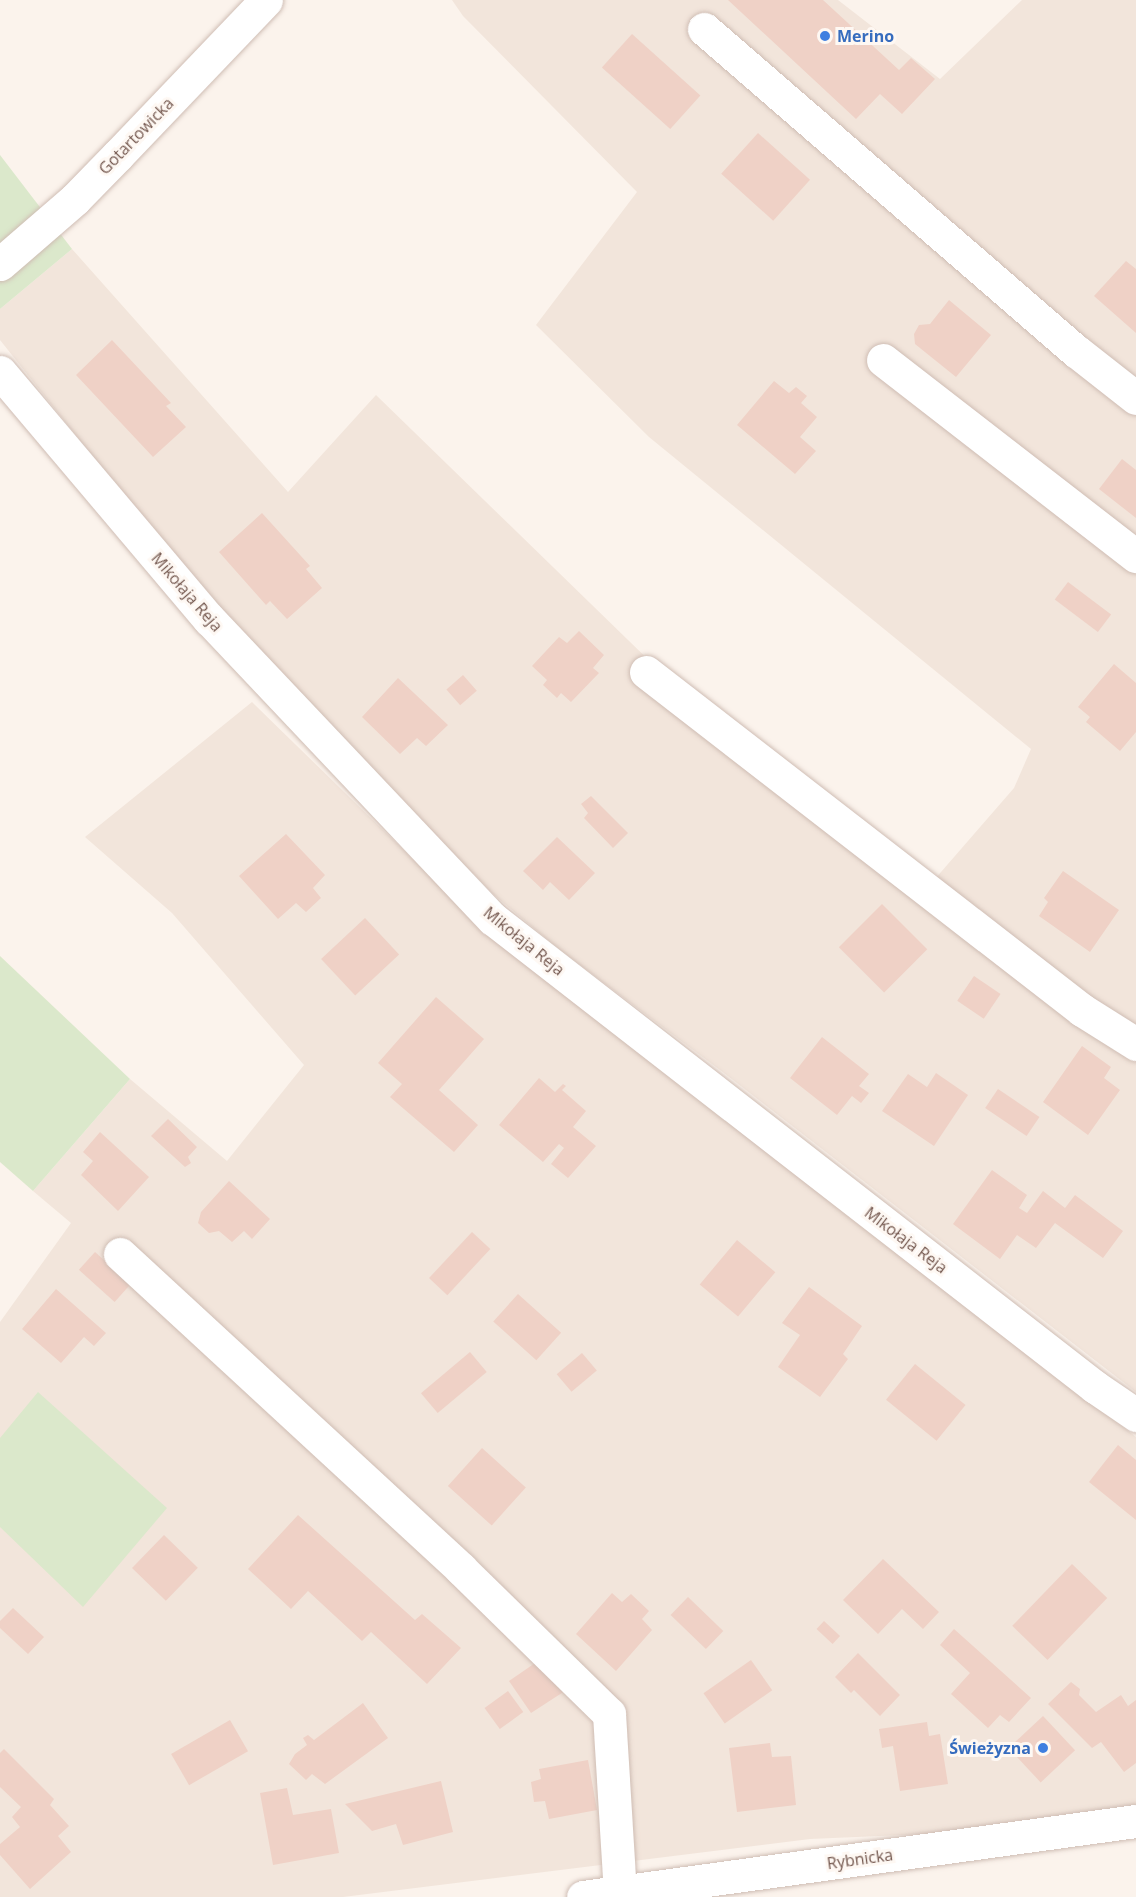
<!DOCTYPE html>
<html>
<head>
<meta charset="utf-8">
<style>
  body { margin:0 }
  #map { position:relative; width:1136px; height:1897px; overflow:hidden; background:#fbf3ec; font-family:"Open Sans",sans-serif }
  div>[style] { position:absolute }
  [style*='--x'] { left:calc(var(--x)*1px); top:calc(var(--y)*1px); width:calc(var(--w)*1px); rotate:calc(var(--a)*1deg) }
  .residential>* { inset:0; background:#f2e5db }
  .green>* { inset:0; background:#dbe8cb }
  .building>* { inset:0; background:#efd1c6; transform-origin:0 0 }
  .roads { filter:drop-shadow(0 0 2px #cfbdb4) drop-shadow(0 0 2px #cfbdb4) }
  .minor>* { height:33px; margin:-16.5px; padding:0 16.5px; transform-origin:16.5px; border-radius:16.5px; background:#fff }
  .dots>* { width:16px; height:16px; translate:-50% -50%; box-sizing:border-box; border:3px solid #fef8f3; border-radius:50% }
  span { translate:-50% -50%; white-space:nowrap; text-align:center; line-height:1.15; -webkit-text-stroke:6px #fef8f3; paint-order:stroke }
  .shop-label { font-size:16px; color:#366cbe; font-weight:700 }
  .left { translate:0 -50%; text-align:left }
  .right { translate:-100% -50%; text-align:right }
  .street-label { font-size:16px; color:#755950 }
</style>
</head>
<body>
<div id="map">
  <div class="residential">
    <i style="clip-path:polygon(452px 0,838px 0,940px 79px,1022px 0,1136px 0,1136px 1392px,724px 1073px,560px 950px,493px 894px,207px 600px,0 340px,0 309px,72px 249px,288px 492px,376px 395px,737px 746px,928px 887px,1014px 788px,1031px 749px,649px 437px,536px 325px,637px 192px,463px 16px)"></i>
    <i style="clip-path:polygon(252px 702px,472px 917px,580px 1006px,1136px 1437px,1136px 1825px,810px 1839px,343px 1897px,0 1897px,0 1322px,71px 1223px,33px 1191px,130px 1079px,227px 1161px,304px 1065px,172px 913px,85px 837px)"></i>
  </div>
  <div class="green">
    <i style="clip-path:polygon(0 155px,72px 249px,0 309px)"></i>
    <i style="clip-path:polygon(0 956px,130px 1079px,33px 1191px,0 1162px)"></i>
    <i style="clip-path:polygon(38px 1392px,167px 1508px,83px 1607px,0 1527px,0 1438px)"></i>
  </div>
  <div class="building">
    <i style="clip-path:polygon(728px 0,823px 0,899px 70px,911px 58px,935px 79px,902px 114px,880px 94px,856px 119px)"></i>
    <i style="left:632px;top:34px;width:92px;height:45px;rotate:42deg"></i>
    <i style="left:758px;top:133px;width:70px;height:55px;rotate:42deg"></i>
    <i style="clip-path:polygon(1126px 261px,1136px 269px,1136px 333px,1094px 296px)"></i>
    <i style="clip-path:polygon(949px 300px,991px 335px,956px 377px,915px 344px,914px 334px,919px 325px,930px 324px)"></i>
    <i style="clip-path:polygon(112px 340px,171px 403px,166px 406px,186px 427px,153px 457px,76px 375px)"></i>
    <i style="clip-path:polygon(774px 381px,789px 393px,796px 387px,807px 396px,801px 403px,817px 417px,800px 437px,816px 451px,795px 474px,737px 425px)"></i>
    <i style="clip-path:polygon(1122px 459px,1136px 470px,1136px 518px,1099px 489px)"></i>
    <i style="clip-path:polygon(262px 513px,310px 566px,306px 569px,322px 588px,287px 619px,270px 601px,266px 605px,219px 552px)"></i>
    <i style="left:1068px;top:582px;width:54px;height:22px;rotate:37deg"></i>
    <i style="clip-path:polygon(579px 631px,604px 655px,593px 668px,599px 673px,571px 702px,561px 693px,557px 698px,543px 685px,547px 680px,532px 666px,559px 637px,567px 643px)"></i>
    <i style="clip-path:polygon(1114px 664px,1136px 683px,1136px 732px,1120px 751px,1086px 722px,1090px 717px,1078px 707px)"></i>
    <i style="left:463px;top:675px;width:21px;height:22px;rotate:49deg"></i>
    <i style="clip-path:polygon(398px 678px,448px 725px,426px 746px,417px 738px,400px 754px,362px 717px)"></i>
    <i style="clip-path:polygon(591px 796px,628px 833px,613px 848px,584px 818px,588px 813px,581px 804px)"></i>
    <i style="clip-path:polygon(286px 834px,325px 875px,313px 888px,321px 898px,306px 912px,296px 903px,278px 919px,239px 876px)"></i>
    <i style="clip-path:polygon(557px 837px,595px 873px,569px 900px,550px 882px,543px 890px,523px 871px)"></i>
    <i style="clip-path:polygon(1063px 871px,1119px 910px,1090px 952px,1039px 916px,1048px 902px,1044px 898px)"></i>
    <i style="left:882px;top:904px;width:64px;height:61px;rotate:45deg"></i>
    <i style="left:365px;top:918px;width:50px;height:60px;rotate:47deg"></i>
    <i style="left:974px;top:976px;width:32px;height:30px;rotate:34deg"></i>
    <i style="clip-path:polygon(436px 997px,484px 1039px,439px 1090px,478px 1125px,454px 1152px,390px 1097px,402px 1084px,378px 1063px)"></i>
    <i style="clip-path:polygon(822px 1037px,869px 1074px,859px 1086px,869px 1093px,861px 1103px,852px 1096px,837px 1115px,790px 1078px)"></i>
    <i style="clip-path:polygon(1082px 1046px,1111px 1067px,1104px 1078px,1120px 1090px,1088px 1135px,1043px 1102px)"></i>
    <i style="clip-path:polygon(936px 1073px,968px 1095px,934px 1146px,882px 1111px,908px 1074px,927px 1087px)"></i>
    <i style="clip-path:polygon(539px 1078px,555px 1092px,563px 1084px,566px 1086px,562px 1090px,586px 1111px,573px 1127px,596px 1146px,568px 1178px,551px 1164px,564px 1148px,559px 1144px,543px 1162px,499px 1125px)"></i>
    <i style="left:998px;top:1089px;width:50px;height:23px;rotate:34deg"></i>
    <i style="clip-path:polygon(168px 1119px,197px 1147px,188px 1157px,191px 1163px,185px 1167px,151px 1136px)"></i>
    <i style="clip-path:polygon(100px 1132px,149px 1177px,118px 1211px,81px 1175px,93px 1161px,83px 1152px)"></i>
    <i style="clip-path:polygon(992px 1170px,1027px 1195px,1019px 1208px,1027px 1213px,1043px 1191px,1065px 1208px,1075px 1195px,1123px 1231px,1103px 1258px,1055px 1223px,1036px 1248px,1017px 1235px,1000px 1259px,953px 1224px)"></i>
    <i style="clip-path:polygon(229px 1181px,270px 1219px,252px 1239px,244px 1231px,232px 1242px,219px 1231px,209px 1233px,198px 1223px,201px 1212px)"></i>
    <i style="left:472px;top:1232px;width:25px;height:63px;rotate:43deg"></i>
    <i style="left:737px;top:1240px;width:50px;height:58px;rotate:40deg"></i>
    <i style="left:95px;top:1252px;width:48px;height:24px;rotate:42deg"></i>
    <i style="clip-path:polygon(809px 1287px,862px 1326px,843px 1354px,848px 1359px,820px 1397px,778px 1367px,800px 1335px,782px 1323px)"></i>
    <i style="clip-path:polygon(56px 1289px,106px 1333px,94px 1346px,84px 1337px,61px 1363px,22px 1329px)"></i>
    <i style="left:518px;top:1294px;width:58px;height:37px;rotate:42deg"></i>
    <i style="left:470px;top:1352px;width:26px;height:64px;rotate:50deg"></i>
    <i style="left:582px;top:1353px;width:23px;height:33px;rotate:50deg"></i>
    <i style="left:915px;top:1364px;width:65px;height:46px;rotate:39deg"></i>
    <i style="clip-path:polygon(1118px 1445px,1136px 1460px,1136px 1520px,1089px 1482px)"></i>
    <i style="left:482px;top:1448px;width:59px;height:51px;rotate:42deg"></i>
    <i style="clip-path:polygon(298px 1515px,415px 1620px,422px 1614px,461px 1648px,427px 1684px,371px 1632px,362px 1641px,308px 1591px,291px 1609px,248px 1569px)"></i>
    <i style="left:164px;top:1535px;width:47px;height:46px;rotate:44deg"></i>
    <i style="clip-path:polygon(883px 1559px,939px 1612px,923px 1629px,902px 1609px,878px 1634px,843px 1600px)"></i>
    <i style="left:1072px;top:1564px;width:49px;height:86px;rotate:44deg"></i>
    <i style="clip-path:polygon(612px 1593px,622px 1602px,631px 1594px,649px 1611px,642px 1619px,652px 1630px,616px 1671px,576px 1634px)"></i>
    <i style="left:688px;top:1597px;width:49px;height:25px;rotate:44deg"></i>
    <i style="clip-path:polygon(13px 1608px,44px 1637px,28px 1654px,0 1628px,0 1621px)"></i>
    <i style="left:824px;top:1621px;width:22px;height:11px;rotate:43deg"></i>
    <i style="clip-path:polygon(954px 1629px,1031px 1698px,1009px 1722px,1000px 1715px,988px 1728px,951px 1694px,970px 1673px,940px 1645px)"></i>
    <i style="clip-path:polygon(858px 1653px,900px 1695px,880px 1716px,854px 1690px,851px 1693px,835px 1677px)"></i>
    <i style="clip-path:polygon(541px 1659px,568px 1689px,531px 1713px,509px 1681px)"></i>
    <i style="left:751px;top:1660px;width:37px;height:58px;rotate:55deg"></i>
    <i style="clip-path:polygon(1071px 1682px,1080px 1689px,1079px 1695px,1096px 1712px,1121px 1695px,1128px 1706px,1136px 1700px,1136px 1763px,1124px 1772px,1101px 1742px,1092px 1748px,1048px 1704px)"></i>
    <i style="left:508px;top:1691px;width:26px;height:29px;rotate:54deg"></i>
    <i style="clip-path:polygon(363px 1703px,388px 1738px,325px 1784px,312px 1774px,306px 1780px,289px 1764px,295px 1754px,307px 1745px,303px 1738px,308px 1735px,314px 1740px)"></i>
    <i style="left:1043px;top:1716px;width:47px;height:47px;rotate:47deg"></i>
    <i style="left:230px;top:1720px;width:36px;height:68px;rotate:60deg"></i>
    <i style="clip-path:polygon(927px 1722px,929px 1736px,940px 1734px,948px 1784px,900px 1791px,893px 1746px,882px 1748px,879px 1729px)"></i>
    <i style="clip-path:polygon(770px 1743px,772px 1757px,791px 1756px,796px 1805px,737px 1812px,729px 1748px)"></i>
    <i style="clip-path:polygon(4px 1749px,54px 1799px,50px 1805px,69px 1826px,58px 1836px,71px 1852px,30px 1889px,0 1855px,0 1844px,20px 1827px,12px 1817px,21px 1807px,0 1787px,0 1753px)"></i>
    <i style="clip-path:polygon(588px 1760px,597px 1810px,549px 1819px,545px 1801px,534px 1802px,531px 1782px,541px 1779px,539px 1769px)"></i>
    <i style="clip-path:polygon(441px 1781px,453px 1832px,403px 1845px,396px 1824px,372px 1831px,345px 1804px)"></i>
    <i style="clip-path:polygon(287px 1788px,293px 1815px,331px 1809px,339px 1853px,273px 1865px,260px 1793px)"></i>
  </div>
  <div class="roads">
    <div class="minor">
      <i style="--x:704;--y:29;--w:492;--a:40.9"></i>
      <i style="--x:1076;--y:351;--w:76;--a:38.1"></i>
      <i style="--x:0;--y:264;--w:99;--a:-40.9"></i>
      <i style="--x:75;--y:199;--w:62;--a:-45.7"></i>
      <i style="--x:118;--y:155;--w:214;--a:-46.3"></i>
      <i style="--x:883;--y:360;--w:320;--a:37.8"></i>
      <i style="--x:0;--y:372;--w:324;--a:49.8"></i>
      <i style="--x:209;--y:619;--w:413;--a:46.6"></i>
      <i style="--x:493;--y:919;--w:763;--a:37.86"></i>
      <i style="--x:1095;--y:1387;--w:50;--a:34.3"></i>
      <i style="--x:646;--y:672;--w:552;--a:37.78"></i>
      <i style="--x:1082;--y:1010;--w:64;--a:32.2"></i>
      <i style="--x:120;--y:1254;--w:464;--a:42.7"></i>
      <i style="--x:461;--y:1569;--w:207;--a:44.4"></i>
      <i style="--x:609;--y:1714;--w:178;--a:86.5"></i>
      <i style="--x:583;--y:1897;--w:558;--a:-7.83"></i>
    </div>
  </div>
  <div class="dots">
    <i style="left:825px;top:36px;background:#3f7fe0"></i>
    <i style="left:1043px;top:1748px;background:#3f7fe0"></i>
  </div>
  <div class="shop-label">
    <span class="left" style="left:837px;top:36px">Merino</span>
    <span class="right" style="left:1031px;top:1748px">Świeżyzna</span>
  </div>
  <div class="street-label">
    <span style="left:136px;top:136px;rotate:-46deg">Gotartowicka</span>
    <span style="left:187px;top:592px;rotate:49deg">Mikołaja Reja</span>
    <span style="left:524px;top:941px;rotate:39deg">Mikołaja Reja</span>
    <span style="left:906px;top:1240px;rotate:37deg">Mikołaja Reja</span>
    <span style="left:860px;top:1859px;rotate:-8deg">Rybnicka</span>
  </div>
</div>
</body>
</html>
